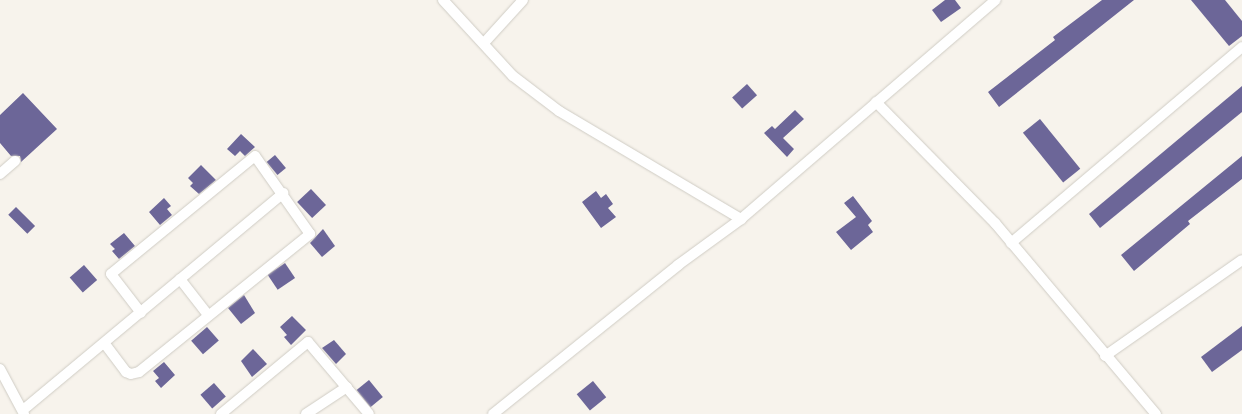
<!DOCTYPE html>
<html>
<head>
<meta charset="utf-8">
<style>
  body { margin:0 }
  #map { position:relative; width:1242px; height:414px; overflow:hidden; background:#f7f3ec; font-family:Helvetica,sans-serif }
  div>[style] { position:absolute }
  [style*='--x'] { left:calc(var(--x)*1px); top:calc(var(--y)*1px); width:calc(var(--w)*1px); rotate:calc(var(--a)*1deg) }
  .building>* { inset:0; background:#6c6698; transform-origin:0 0 }
  .roads { filter:drop-shadow(0 0 1px #cfccc4) drop-shadow(0 0 1px #cfccc4) }
  .street>* { height:10px; margin:-5px; padding:0 5px; transform-origin:5px; border-radius:5px; background:#fff }
  span { translate:-50% -50%; white-space:nowrap; text-align:center; line-height:1.15; -webkit-text-stroke:3px #fff; paint-order:stroke }
</style>
</head>
<body>
<div id="map">
  <div class="building">
    <i style="clip-path:polygon(945px 0,955px 0,961px 8px,941px 22px,932px 10px)"></i>
    <i style="clip-path:polygon(1102px 0,1134px 0,999px 107px,988px 92px,1055px 40px,1053px 37px)"></i>
    <i style="clip-path:polygon(1191px 0,1225px 0,1242px 21px,1242px 36px,1229px 46px)"></i>
    <i style="left:747px;top:84px;width:15px;height:20px;rotate:48deg"></i>
    <i style="clip-path:polygon(1242px 86px,1242px 112px,1100px 228px,1089px 214px)"></i>
    <i style="clip-path:polygon(23px 93px,57px 129px,21px 162px,20px 156px,11px 156px,0 143px,0 115px)"></i>
    <i style="clip-path:polygon(795px 110px,804px 119px,783px 138px,794px 149px,787px 157px,764px 133px,772px 126px,775px 129px)"></i>
    <i style="left:1040px;top:119px;width:64px;height:22px;rotate:51deg"></i>
    <i style="clip-path:polygon(241px 134px,255px 147px,245px 156px,240px 151px,235px 156px,227px 149px)"></i>
    <i style="left:275px;top:155px;width:17px;height:11px;rotate:50deg"></i>
    <i style="clip-path:polygon(1242px 156px,1242px 179px,1188px 221px,1190px 224px,1134px 271px,1121px 255px)"></i>
    <i style="clip-path:polygon(201px 165px,216px 180px,199px 194px,190px 186px,193px 183px,188px 178px)"></i>
    <i style="left:311px;top:189px;width:22px;height:19px;rotate:47deg"></i>
    <i style="clip-path:polygon(596px 191px,601px 198px,606px 194px,613px 204px,608px 208px,616px 217px,601px 228px,582px 202px)"></i>
    <i style="clip-path:polygon(853px 196px,872px 221px,868px 225px,873px 232px,851px 250px,836px 232px,856px 217px,844px 203px)"></i>
    <i style="clip-path:polygon(164px 198px,171px 206px,167px 209px,172px 215px,160px 225px,149px 212px)"></i>
    <i style="left:16px;top:207px;width:27px;height:11px;rotate:45deg"></i>
    <i style="clip-path:polygon(323px 229px,335px 246px,322px 257px,310px 243px)"></i>
    <i style="clip-path:polygon(124px 233px,135px 246px,119px 259px,112px 251px,115px 249px,110px 244px)"></i>
    <i style="left:285px;top:263px;width:18px;height:21px;rotate:56deg"></i>
    <i style="left:84px;top:265px;width:20px;height:19px;rotate:49deg"></i>
    <i style="clip-path:polygon(244px 295px,255px 313px,241px 324px,228px 308px)"></i>
    <i style="clip-path:polygon(292px 316px,306px 330px,291px 345px,284px 337px,287px 335px,280px 327px)"></i>
    <i style="clip-path:polygon(1242px 326px,1242px 350px,1212px 372px,1201px 357px)"></i>
    <i style="left:207px;top:327px;width:18px;height:21px;rotate:49deg"></i>
    <i style="clip-path:polygon(334px 340px,346px 354px,336px 364px,322px 348px)"></i>
    <i style="clip-path:polygon(253px 349px,267px 364px,252px 377px,241px 361px)"></i>
    <i style="clip-path:polygon(164px 362px,175px 375px,161px 388px,155px 381px,159px 378px,153px 371px)"></i>
    <i style="left:369px;top:380px;width:22px;height:16px;rotate:51deg"></i>
    <i style="left:593px;top:381px;width:21px;height:21px;rotate:51deg"></i>
    <i style="left:214px;top:383px;width:18px;height:18px;rotate:49deg"></i>
  </div>
  <div class="roads">
    <div class="street">
      <i style="--x:443;--y:0;--w:103;--a:47.4"></i>
      <i style="--x:513;--y:76;--w:58;--a:37.3"></i>
      <i style="--x:559;--y:111;--w:212;--a:30.7"></i>
      <i style="--x:484;--y:43;--w:58;--a:-47.8"></i>
      <i style="--x:876;--y:102;--w:170;--a:45.5"></i>
      <i style="--x:995;--y:223;--w:250;--a:49.9"></i>
      <i style="--x:0;--y:174;--w:20;--a:-41"></i>
      <i style="--x:1011;--y:243;--w:303;--a:-40.3"></i>
      <i style="--x:180;--y:279;--w:46;--a:52.1"></i>
      <i style="--x:105;--y:344;--w:35;--a:53"></i>
      <i style="--x:126;--y:372;--w:5;--a:22"></i>
      <i style="--x:131;--y:374;--w:8;--a:-14"></i>
      <i style="--x:139;--y:372;--w:220;--a:-38.9"></i>
      <i style="--x:310;--y:234;--w:95;--a:-125.2"></i>
      <i style="--x:255;--y:156;--w:186;--a:140.7"></i>
      <i style="--x:111;--y:274;--w:49;--a:52.4"></i>
      <i style="--x:1105;--y:356;--w:167;--a:-35"></i>
      <i style="--x:0;--y:369;--w:51;--a:61.9"></i>
      <i style="--x:23;--y:410;--w:339;--a:-39.8"></i>
      <i style="--x:221;--y:414;--w:113;--a:-39.6"></i>
      <i style="--x:308;--y:342;--w:94;--a:49.7"></i>
      <i style="--x:306;--y:414;--w:49;--a:-33.4"></i>
      <i style="--x:493;--y:414;--w:238;--a:-38.8"></i>
      <i style="--x:678;--y:265;--w:78;--a:-36.1"></i>
      <i style="--x:741;--y:219;--w:336;--a:-40.7"></i>
    </div>
  </div>
</div>
</body>
</html>
